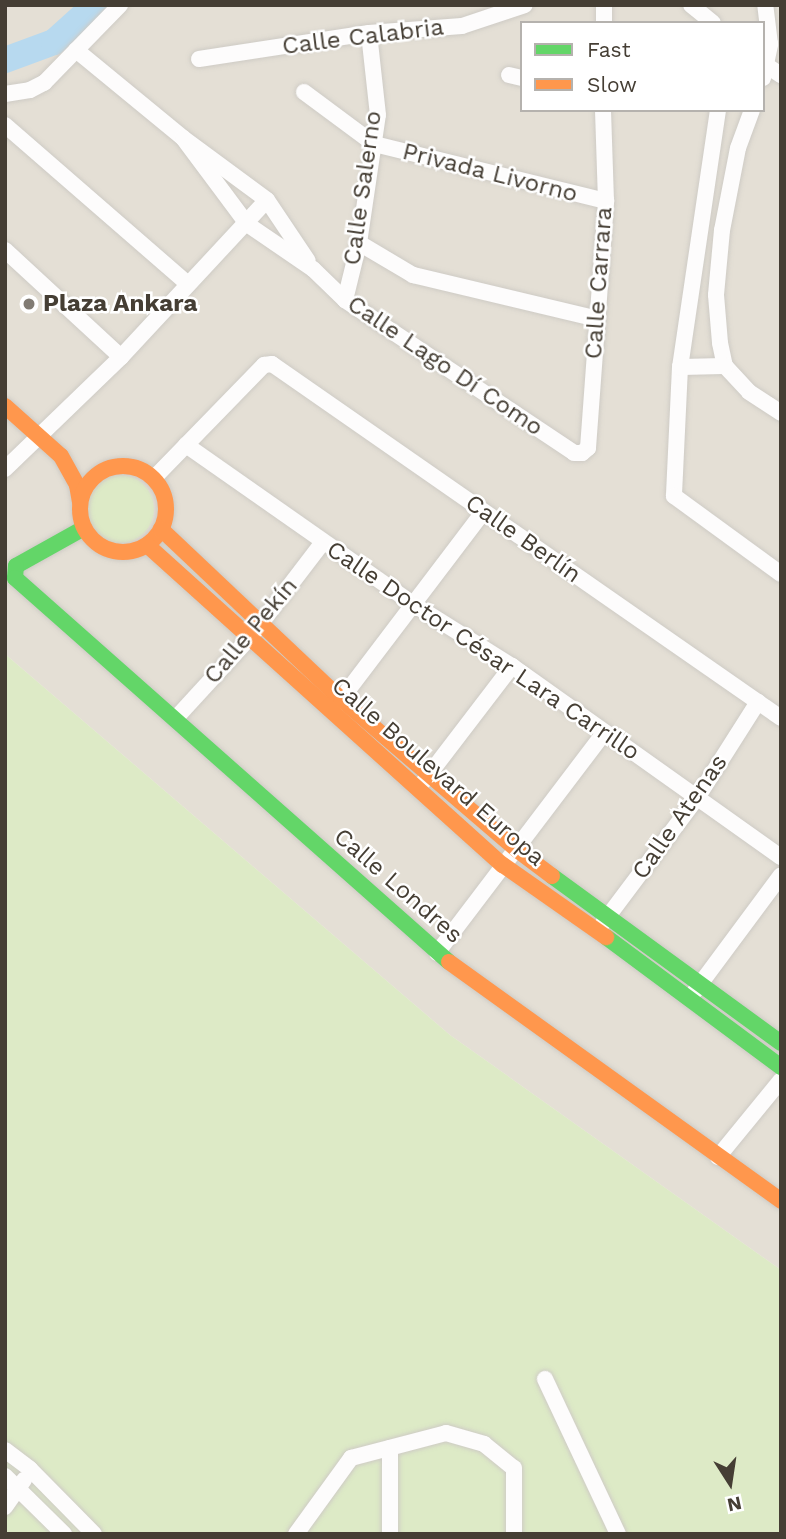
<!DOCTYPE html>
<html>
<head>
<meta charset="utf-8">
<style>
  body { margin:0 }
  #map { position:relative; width:786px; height:1539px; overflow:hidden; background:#f0ede8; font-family:"Work Sans",sans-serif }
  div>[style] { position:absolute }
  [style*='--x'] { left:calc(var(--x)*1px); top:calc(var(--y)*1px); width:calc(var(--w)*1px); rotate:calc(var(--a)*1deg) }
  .residential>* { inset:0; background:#e4dfd5 }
  .green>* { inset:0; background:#ddeac6 }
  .round { border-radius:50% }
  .river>* { height:26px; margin:-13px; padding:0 13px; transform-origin:13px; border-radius:13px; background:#b7d9ef }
  .roads { filter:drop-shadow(0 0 2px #cecbc5) drop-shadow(0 0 2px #cecbc5) }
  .street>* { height:16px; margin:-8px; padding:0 8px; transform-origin:8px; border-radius:8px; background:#fdfcfc }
  .fast>* { height:16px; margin:-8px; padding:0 8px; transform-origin:8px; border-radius:8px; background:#63d668 }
  .slow>* { height:16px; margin:-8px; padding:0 8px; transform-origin:8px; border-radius:8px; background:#ff974d }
  .slow>.ring { margin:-8px; padding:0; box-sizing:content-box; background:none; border:16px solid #ff974d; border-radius:50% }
  .dots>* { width:19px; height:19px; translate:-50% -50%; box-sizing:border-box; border:4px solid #fff; border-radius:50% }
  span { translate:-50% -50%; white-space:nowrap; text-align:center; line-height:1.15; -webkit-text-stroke:5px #fff; paint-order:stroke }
  .street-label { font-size:24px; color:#453e34 }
  .poi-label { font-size:24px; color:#453e34; font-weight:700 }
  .left { translate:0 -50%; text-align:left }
  .frame { position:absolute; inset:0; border:7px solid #453e34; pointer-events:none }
  .legend { position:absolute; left:520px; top:21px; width:245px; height:91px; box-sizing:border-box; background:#fff; border:2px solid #b5b2ae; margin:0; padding:9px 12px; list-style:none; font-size:21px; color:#453e34 }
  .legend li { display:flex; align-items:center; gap:14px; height:35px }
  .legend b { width:35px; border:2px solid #b5b2ae }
  .north { position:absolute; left:695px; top:1448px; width:70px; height:70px; -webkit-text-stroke:5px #fff; paint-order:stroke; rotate:168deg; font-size:19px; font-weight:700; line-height:28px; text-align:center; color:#453e34 }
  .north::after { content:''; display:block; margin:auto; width:24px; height:32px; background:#453e34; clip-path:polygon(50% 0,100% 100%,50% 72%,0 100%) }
</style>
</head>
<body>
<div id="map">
  <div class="residential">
    <i style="clip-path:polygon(evenodd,5px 5px,781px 5px,781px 1270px,450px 1035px,5px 654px,5px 5px,522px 23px,763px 23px,763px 110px,522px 110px,522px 23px)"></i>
  </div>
  <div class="green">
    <i class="round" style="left:86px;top:475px;width:68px;height:68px"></i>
    <i style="clip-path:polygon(5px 654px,450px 1035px,781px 1270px,781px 1534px,5px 1534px)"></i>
  </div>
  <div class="river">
    <i style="--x:5;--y:60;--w:52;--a:-20.2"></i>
    <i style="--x:54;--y:42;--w:55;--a:-42.1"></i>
  </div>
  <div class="roads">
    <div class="street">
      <i style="--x:691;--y:5;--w:28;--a:39"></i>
      <i style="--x:604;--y:23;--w:18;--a:-90"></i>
      <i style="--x:76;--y:50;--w:139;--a:39.4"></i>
      <i style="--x:183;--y:138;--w:104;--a:36.4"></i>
      <i style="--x:267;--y:200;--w:73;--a:56.1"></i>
      <i style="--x:199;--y:59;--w:172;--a:-8.7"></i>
      <i style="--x:369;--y:33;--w:93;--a:-4.3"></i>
      <i style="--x:462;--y:26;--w:66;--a:-18.4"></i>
      <i style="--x:763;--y:63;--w:22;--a:34"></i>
      <i style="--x:509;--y:75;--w:13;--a:13"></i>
      <i style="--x:763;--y:78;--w:35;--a:-78"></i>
      <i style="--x:770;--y:44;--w:39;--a:-97"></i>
      <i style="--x:304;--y:92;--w:87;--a:36.6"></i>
      <i style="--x:374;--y:144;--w:239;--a:13.8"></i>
      <i style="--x:5;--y:94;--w:25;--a:-9"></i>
      <i style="--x:30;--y:90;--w:16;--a:-27"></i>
      <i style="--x:44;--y:83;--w:109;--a:-45.7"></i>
      <i style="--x:718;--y:110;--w:260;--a:98.4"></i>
      <i style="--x:680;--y:367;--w:129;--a:92.7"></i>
      <i style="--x:674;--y:496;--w:132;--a:36.1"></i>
      <i style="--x:752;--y:110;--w:40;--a:110.2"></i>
      <i style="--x:738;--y:148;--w:84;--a:101"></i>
      <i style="--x:722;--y:230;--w:65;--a:95.3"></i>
      <i style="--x:716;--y:295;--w:48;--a:85.2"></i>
      <i style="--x:720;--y:343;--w:24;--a:78"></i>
      <i style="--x:725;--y:366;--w:35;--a:47"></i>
      <i style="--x:749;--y:392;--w:38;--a:33"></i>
      <i style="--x:5;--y:125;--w:242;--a:41"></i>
      <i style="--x:183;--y:138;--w:107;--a:53.3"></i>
      <i style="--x:247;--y:224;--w:80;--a:34.3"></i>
      <i style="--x:313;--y:269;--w:45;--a:44.1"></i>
      <i style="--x:345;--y:300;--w:275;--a:33.7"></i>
      <i style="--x:574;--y:453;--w:8;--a:0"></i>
      <i style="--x:582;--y:453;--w:8;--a:-40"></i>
      <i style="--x:588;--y:448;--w:248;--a:-85.8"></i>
      <i style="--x:606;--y:201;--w:91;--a:-91.9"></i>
      <i style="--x:359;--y:243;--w:63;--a:30.7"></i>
      <i style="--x:413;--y:275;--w:189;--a:13.4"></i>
      <i style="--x:5;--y:250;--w:158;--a:42.7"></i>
      <i style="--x:345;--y:300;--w:59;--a:-76.2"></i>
      <i style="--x:359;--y:243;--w:129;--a:-81.6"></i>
      <i style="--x:378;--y:115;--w:82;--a:-96.3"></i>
      <i style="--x:680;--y:367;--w:45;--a:-1.3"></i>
      <i style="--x:186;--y:445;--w:277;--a:35"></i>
      <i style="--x:413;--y:604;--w:117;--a:32.1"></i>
      <i style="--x:512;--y:666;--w:330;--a:35.4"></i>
      <i style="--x:5;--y:469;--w:161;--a:-44"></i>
      <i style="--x:121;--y:357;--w:214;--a:-47.1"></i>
      <i style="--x:154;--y:478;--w:158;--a:-45.8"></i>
      <i style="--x:264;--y:365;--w:8;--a:-7"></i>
      <i style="--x:272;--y:364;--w:620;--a:34.82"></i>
      <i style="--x:336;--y:706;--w:243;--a:-52.8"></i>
      <i style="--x:176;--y:718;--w:113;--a:-47.5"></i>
      <i style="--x:252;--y:635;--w:117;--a:-52.6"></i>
      <i style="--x:424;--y:781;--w:145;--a:-52.6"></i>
      <i style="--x:603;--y:923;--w:156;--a:-53.1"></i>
      <i style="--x:697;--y:798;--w:114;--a:-57.6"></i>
      <i style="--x:437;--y:953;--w:276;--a:-52.8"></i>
      <i style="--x:695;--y:991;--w:144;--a:-53.4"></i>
      <i style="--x:718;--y:1157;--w:99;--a:-50.7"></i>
      <i style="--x:545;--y:1379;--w:171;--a:64.8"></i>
      <i style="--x:5;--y:1450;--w:31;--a:37"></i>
      <i style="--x:30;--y:1469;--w:91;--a:45.4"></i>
      <i style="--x:5;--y:1476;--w:83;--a:44.5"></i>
      <i style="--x:5;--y:1507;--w:33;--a:-55"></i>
      <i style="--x:296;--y:1534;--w:94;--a:-54.1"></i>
      <i style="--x:351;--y:1458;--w:98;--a:-14.7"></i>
      <i style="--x:446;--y:1433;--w:40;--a:16"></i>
      <i style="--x:484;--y:1444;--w:38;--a:39"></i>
      <i style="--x:514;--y:1468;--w:66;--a:90"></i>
      <i style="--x:390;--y:1534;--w:86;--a:-90"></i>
    </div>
    <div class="fast">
      <i style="--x:84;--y:528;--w:78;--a:150.8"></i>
      <i style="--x:16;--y:566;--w:12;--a:95"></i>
      <i style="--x:15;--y:578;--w:579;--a:41.5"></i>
      <i style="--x:552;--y:876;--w:283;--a:36.1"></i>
      <i style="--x:606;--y:937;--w:218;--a:36.6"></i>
    </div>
    <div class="slow">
      <i style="--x:5;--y:406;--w:75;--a:41.8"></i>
      <i style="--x:61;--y:456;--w:33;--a:61"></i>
      <i style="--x:77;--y:485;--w:17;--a:80"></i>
      <i class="ring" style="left:80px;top:466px;width:70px;height:70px"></i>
      <i style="--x:161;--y:529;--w:248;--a:43.4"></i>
      <i style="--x:341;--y:699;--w:230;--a:40.6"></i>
      <i style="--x:516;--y:849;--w:45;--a:36.9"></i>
      <i style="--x:147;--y:545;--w:479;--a:42"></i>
      <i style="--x:503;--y:865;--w:126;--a:35"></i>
      <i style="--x:449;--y:962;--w:409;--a:35.7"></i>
    </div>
  </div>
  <div class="dots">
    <i style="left:29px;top:304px;background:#817b73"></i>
  </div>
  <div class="street-label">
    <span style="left:363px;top:37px;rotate:-7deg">Calle Calabria</span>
    <span style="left:490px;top:173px;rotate:14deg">Privada Livorno</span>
    <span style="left:363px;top:188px;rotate:-82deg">Calle Salerno</span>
    <span style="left:599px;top:283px;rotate:-86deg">Calle Carrara</span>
    <span style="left:445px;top:366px;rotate:34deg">Calle Lago Dí Como</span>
    <span style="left:523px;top:539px;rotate:35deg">Calle Berlín</span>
    <span style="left:251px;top:631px;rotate:-50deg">Calle Pekín</span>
    <span style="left:483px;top:651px;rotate:34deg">Calle Doctor César Lara Carrillo</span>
    <span style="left:438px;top:772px;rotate:41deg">Calle Boulevard Europa</span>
    <span style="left:680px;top:817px;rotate:-55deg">Calle Atenas</span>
    <span style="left:398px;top:886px;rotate:41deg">Calle Londres</span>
  </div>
  <div class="poi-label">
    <span class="left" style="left:43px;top:304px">Plaza Ankara</span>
  </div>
  <div class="frame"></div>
  <ul class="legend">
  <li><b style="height:9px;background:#63d668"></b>Fast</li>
  <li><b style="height:9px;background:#ff974d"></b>Slow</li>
  </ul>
  <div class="north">N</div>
</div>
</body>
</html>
